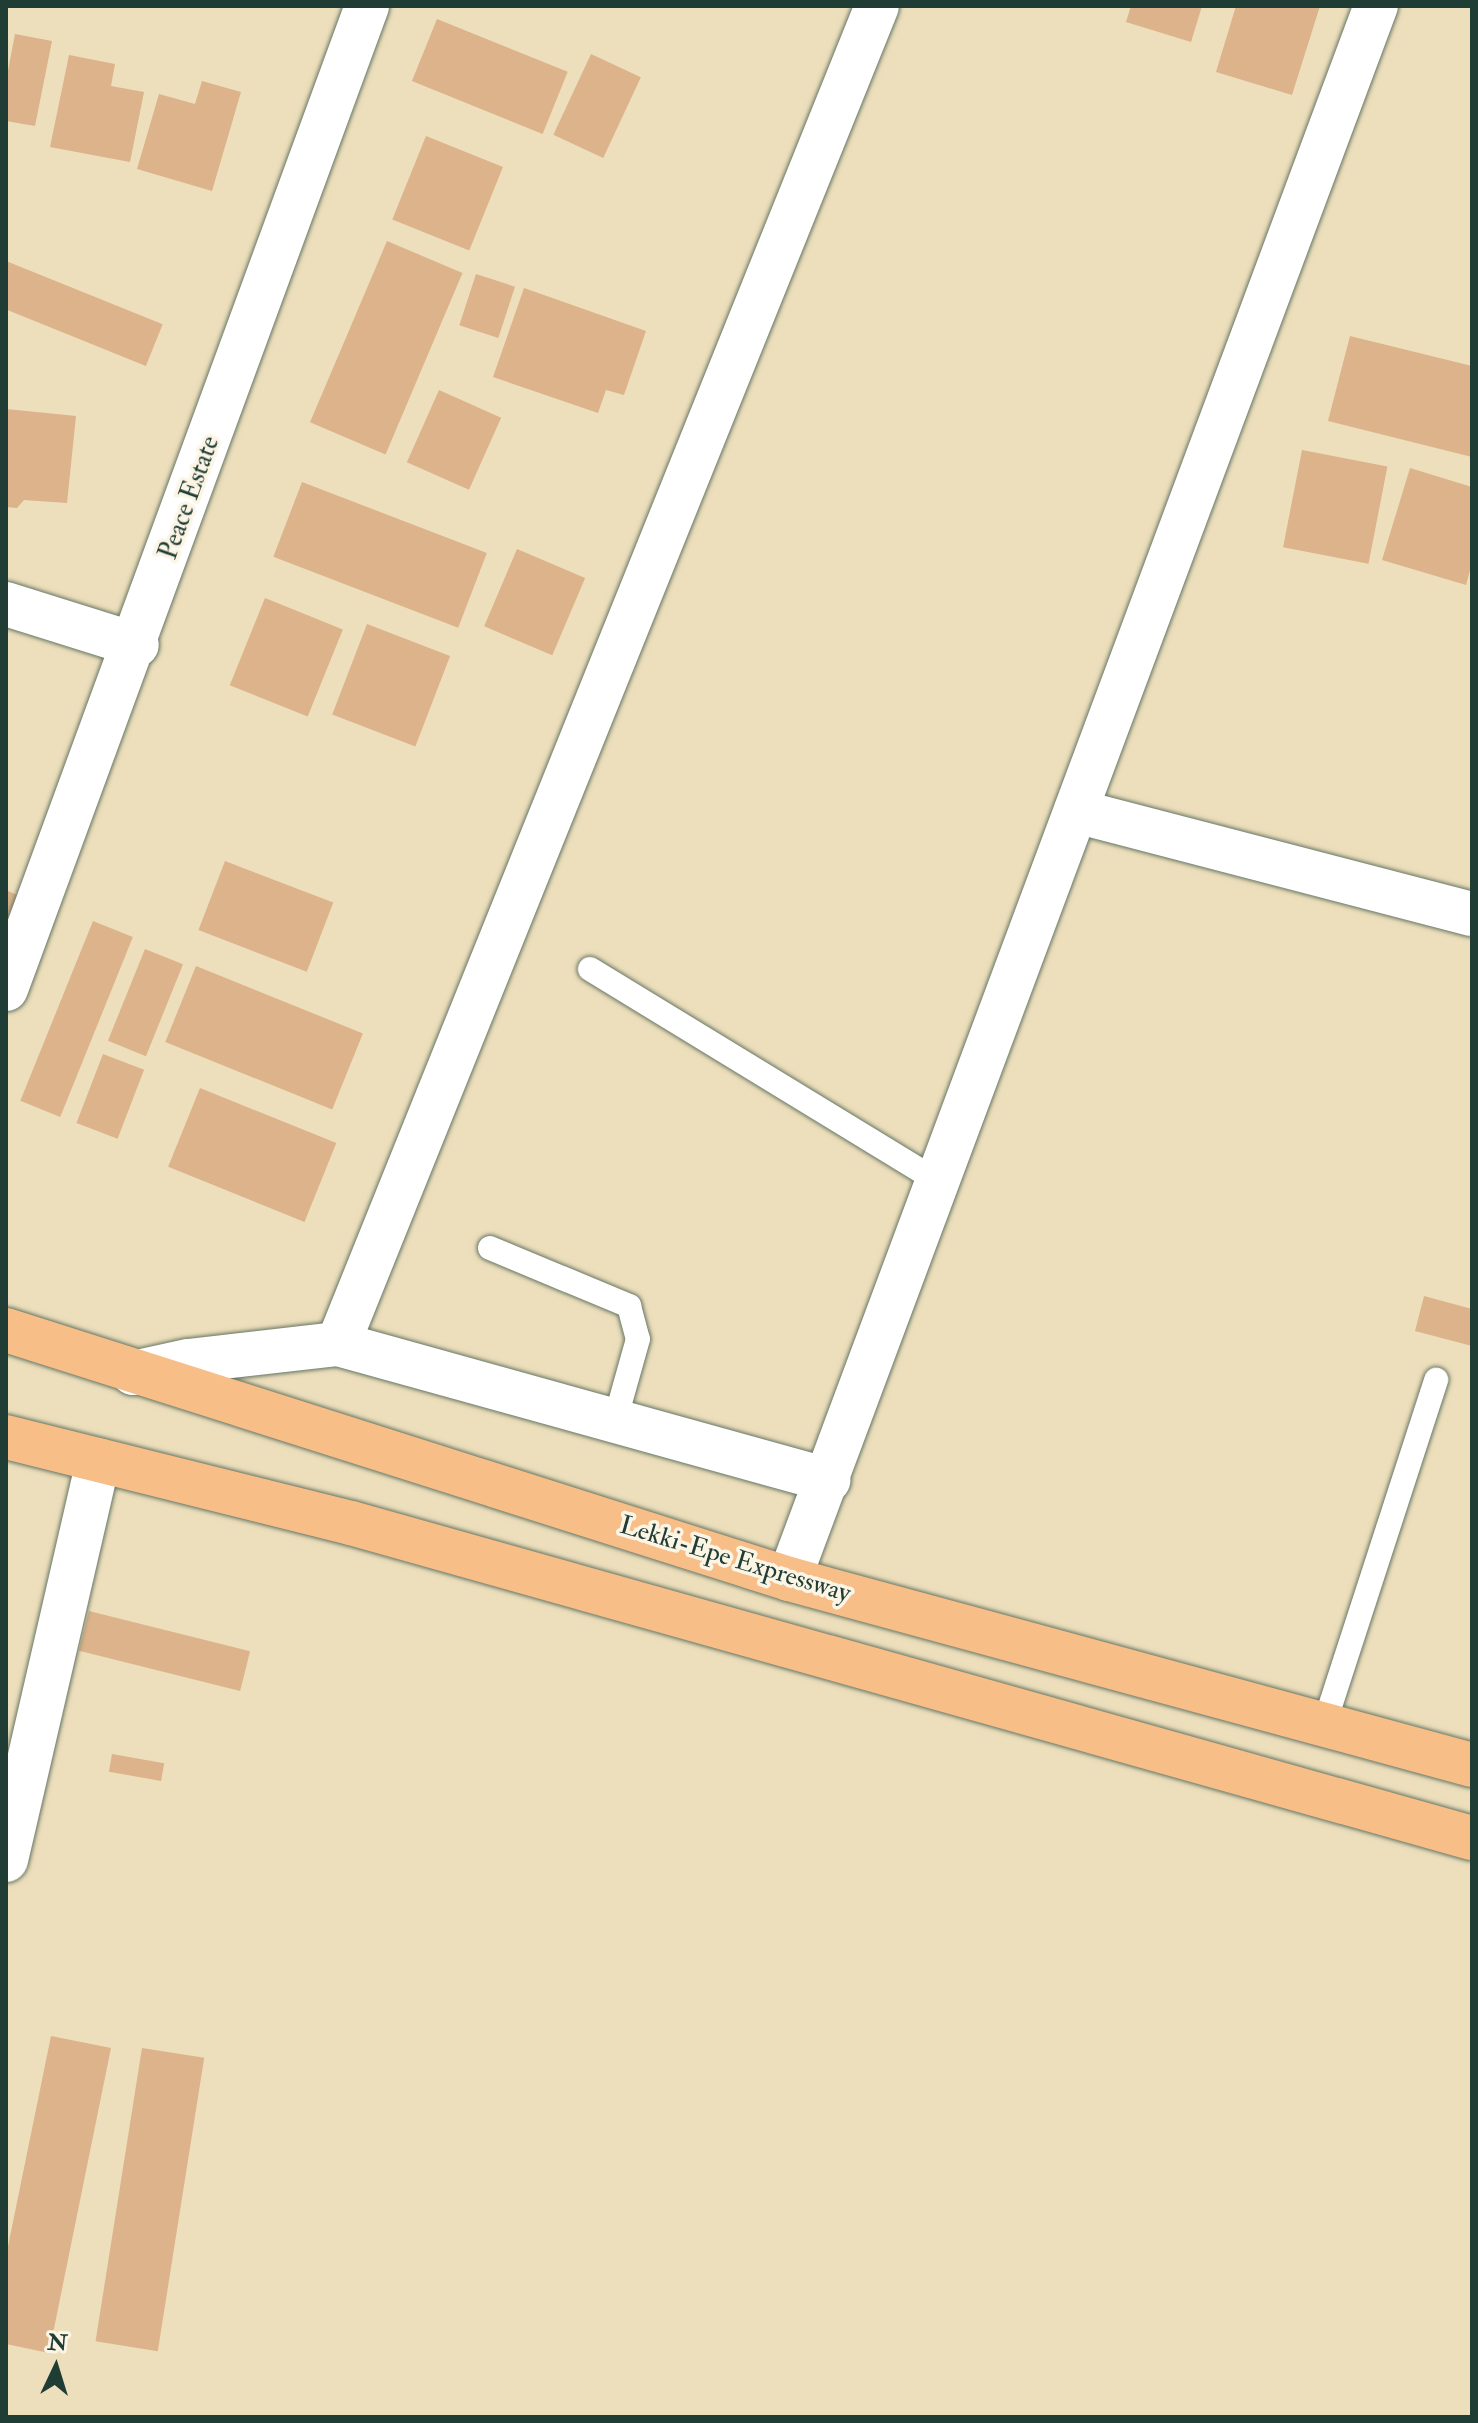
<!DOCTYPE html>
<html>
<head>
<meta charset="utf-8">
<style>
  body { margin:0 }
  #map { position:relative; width:1478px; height:2423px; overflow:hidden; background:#eddfbc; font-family:"IM FELL Double Pica",serif }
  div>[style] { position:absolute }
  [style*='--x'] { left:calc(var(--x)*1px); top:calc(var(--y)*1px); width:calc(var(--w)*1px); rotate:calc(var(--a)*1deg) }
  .building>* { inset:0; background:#dcb38a; transform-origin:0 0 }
  .roads { filter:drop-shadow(0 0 2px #677664) drop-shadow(0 0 2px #677664) }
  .lane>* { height:24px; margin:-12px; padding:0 12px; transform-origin:12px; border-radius:12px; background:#fff }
  .street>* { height:44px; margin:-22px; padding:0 22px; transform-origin:22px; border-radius:22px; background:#fff }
  .highway>* { height:44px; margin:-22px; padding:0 22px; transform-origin:22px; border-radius:22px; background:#f7be88 }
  span { translate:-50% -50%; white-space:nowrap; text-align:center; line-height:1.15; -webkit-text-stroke:7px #fcf5e5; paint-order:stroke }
  .street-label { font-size:26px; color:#1f3d34 }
  .frame { position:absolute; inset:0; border:8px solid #1f3d34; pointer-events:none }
  .north { position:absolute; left:16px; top:2327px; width:80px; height:80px; -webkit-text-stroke:6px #fcf5e5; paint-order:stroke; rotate:4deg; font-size:22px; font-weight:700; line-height:32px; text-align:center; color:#1f3d34 }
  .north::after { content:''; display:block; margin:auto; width:28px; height:36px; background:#1f3d34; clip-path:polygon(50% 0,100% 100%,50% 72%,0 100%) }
</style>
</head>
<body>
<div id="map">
  <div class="building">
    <i style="clip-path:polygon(1131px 6px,1202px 6px,1191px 42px,1126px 22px)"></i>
    <i style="clip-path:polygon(1236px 6px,1320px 6px,1292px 95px,1216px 72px)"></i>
    <i style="left:437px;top:19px;width:141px;height:67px;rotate:22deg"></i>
    <i style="clip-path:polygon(15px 34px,52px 41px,35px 126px,6px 121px,6px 81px)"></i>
    <i style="left:591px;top:54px;width:55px;height:89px;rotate:25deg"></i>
    <i style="clip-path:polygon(69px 55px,115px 64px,111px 86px,144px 92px,130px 162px,50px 147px)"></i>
    <i style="clip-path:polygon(202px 81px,241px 92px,212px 191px,137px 169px,159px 94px,195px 104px)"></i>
    <i style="left:426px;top:136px;width:83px;height:90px;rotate:22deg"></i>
    <i style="left:387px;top:241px;width:82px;height:197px;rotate:23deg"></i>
    <i style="left:6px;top:261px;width:169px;height:45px;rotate:22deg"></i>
    <i style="left:476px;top:274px;width:41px;height:54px;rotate:18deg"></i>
    <i style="clip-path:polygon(524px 288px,646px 331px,624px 395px,606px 390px,598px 413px,493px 377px)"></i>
    <i style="clip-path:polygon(1350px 336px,1472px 366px,1472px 457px,1328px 421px)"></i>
    <i style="left:439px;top:390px;width:68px;height:79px;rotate:24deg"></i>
    <i style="clip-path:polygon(6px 409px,76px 416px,67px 503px,24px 500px,17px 508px,6px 507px)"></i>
    <i style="left:1302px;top:450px;width:87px;height:99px;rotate:11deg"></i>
    <i style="clip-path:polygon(1410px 468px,1472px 487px,1472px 563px,1466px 585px,1382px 560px)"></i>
    <i style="left:302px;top:482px;width:198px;height:80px;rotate:21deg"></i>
    <i style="left:517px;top:549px;width:74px;height:84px;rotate:23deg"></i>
    <i style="left:265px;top:598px;width:84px;height:94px;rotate:22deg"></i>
    <i style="left:367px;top:624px;width:89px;height:97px;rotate:21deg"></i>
    <i style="left:225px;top:861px;width:116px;height:74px;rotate:21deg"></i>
    <i style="clip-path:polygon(6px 890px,17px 895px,6px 923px)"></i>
    <i style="left:93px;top:921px;width:43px;height:194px;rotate:22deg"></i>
    <i style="left:145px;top:949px;width:41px;height:99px;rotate:22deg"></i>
    <i style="left:196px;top:966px;width:180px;height:82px;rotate:22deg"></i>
    <i style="left:103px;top:1054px;width:44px;height:74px;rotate:21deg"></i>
    <i style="left:200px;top:1088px;width:147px;height:85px;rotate:22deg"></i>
    <i style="clip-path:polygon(1424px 1296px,1472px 1309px,1472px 1346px,1415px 1331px)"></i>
    <i style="left:89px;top:1611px;width:166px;height:41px;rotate:14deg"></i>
    <i style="left:112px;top:1754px;width:53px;height:18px;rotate:10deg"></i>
    <i style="clip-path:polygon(51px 2036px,111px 2048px,49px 2353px,6px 2344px,6px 2256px)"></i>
    <i style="left:142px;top:2048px;width:63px;height:297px;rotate:9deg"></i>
  </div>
  <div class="roads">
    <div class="lane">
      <i style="--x:590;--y:969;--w:409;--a:31.4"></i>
      <i style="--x:490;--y:1248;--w:151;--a:22.6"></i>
      <i style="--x:629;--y:1306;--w:34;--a:75"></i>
      <i style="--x:638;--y:1339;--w:85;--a:105.7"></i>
      <i style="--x:1325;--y:1722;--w:360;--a:-72"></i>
    </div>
    <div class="street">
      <i style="--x:6;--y:604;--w:137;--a:17.4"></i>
      <i style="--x:1076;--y:811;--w:409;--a:14.6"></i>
      <i style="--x:6;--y:989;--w:1047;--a:-69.83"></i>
      <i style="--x:338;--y:1344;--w:509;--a:15.51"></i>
      <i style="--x:133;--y:1373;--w:56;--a:-12.3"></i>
      <i style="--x:188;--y:1361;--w:151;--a:-6.5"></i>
      <i style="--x:338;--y:1344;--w:1442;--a:-68.06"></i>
      <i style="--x:789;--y:1579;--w:1679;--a:-69.54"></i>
      <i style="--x:6;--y:1860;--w:410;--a:-77"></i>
    </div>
    <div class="highway">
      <i style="--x:6;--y:1330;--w:822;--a:17.64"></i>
      <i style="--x:789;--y:1579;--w:708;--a:15.23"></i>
      <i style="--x:6;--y:1437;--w:356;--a:14"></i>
      <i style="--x:351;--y:1523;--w:1164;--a:15.7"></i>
    </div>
  </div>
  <div class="street-label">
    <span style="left:190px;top:498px;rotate:-70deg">Peace Estate</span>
    <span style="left:735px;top:1560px;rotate:17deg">Lekki-Epe Expressway</span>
  </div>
  <div class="frame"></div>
  <div class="north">N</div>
</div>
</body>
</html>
